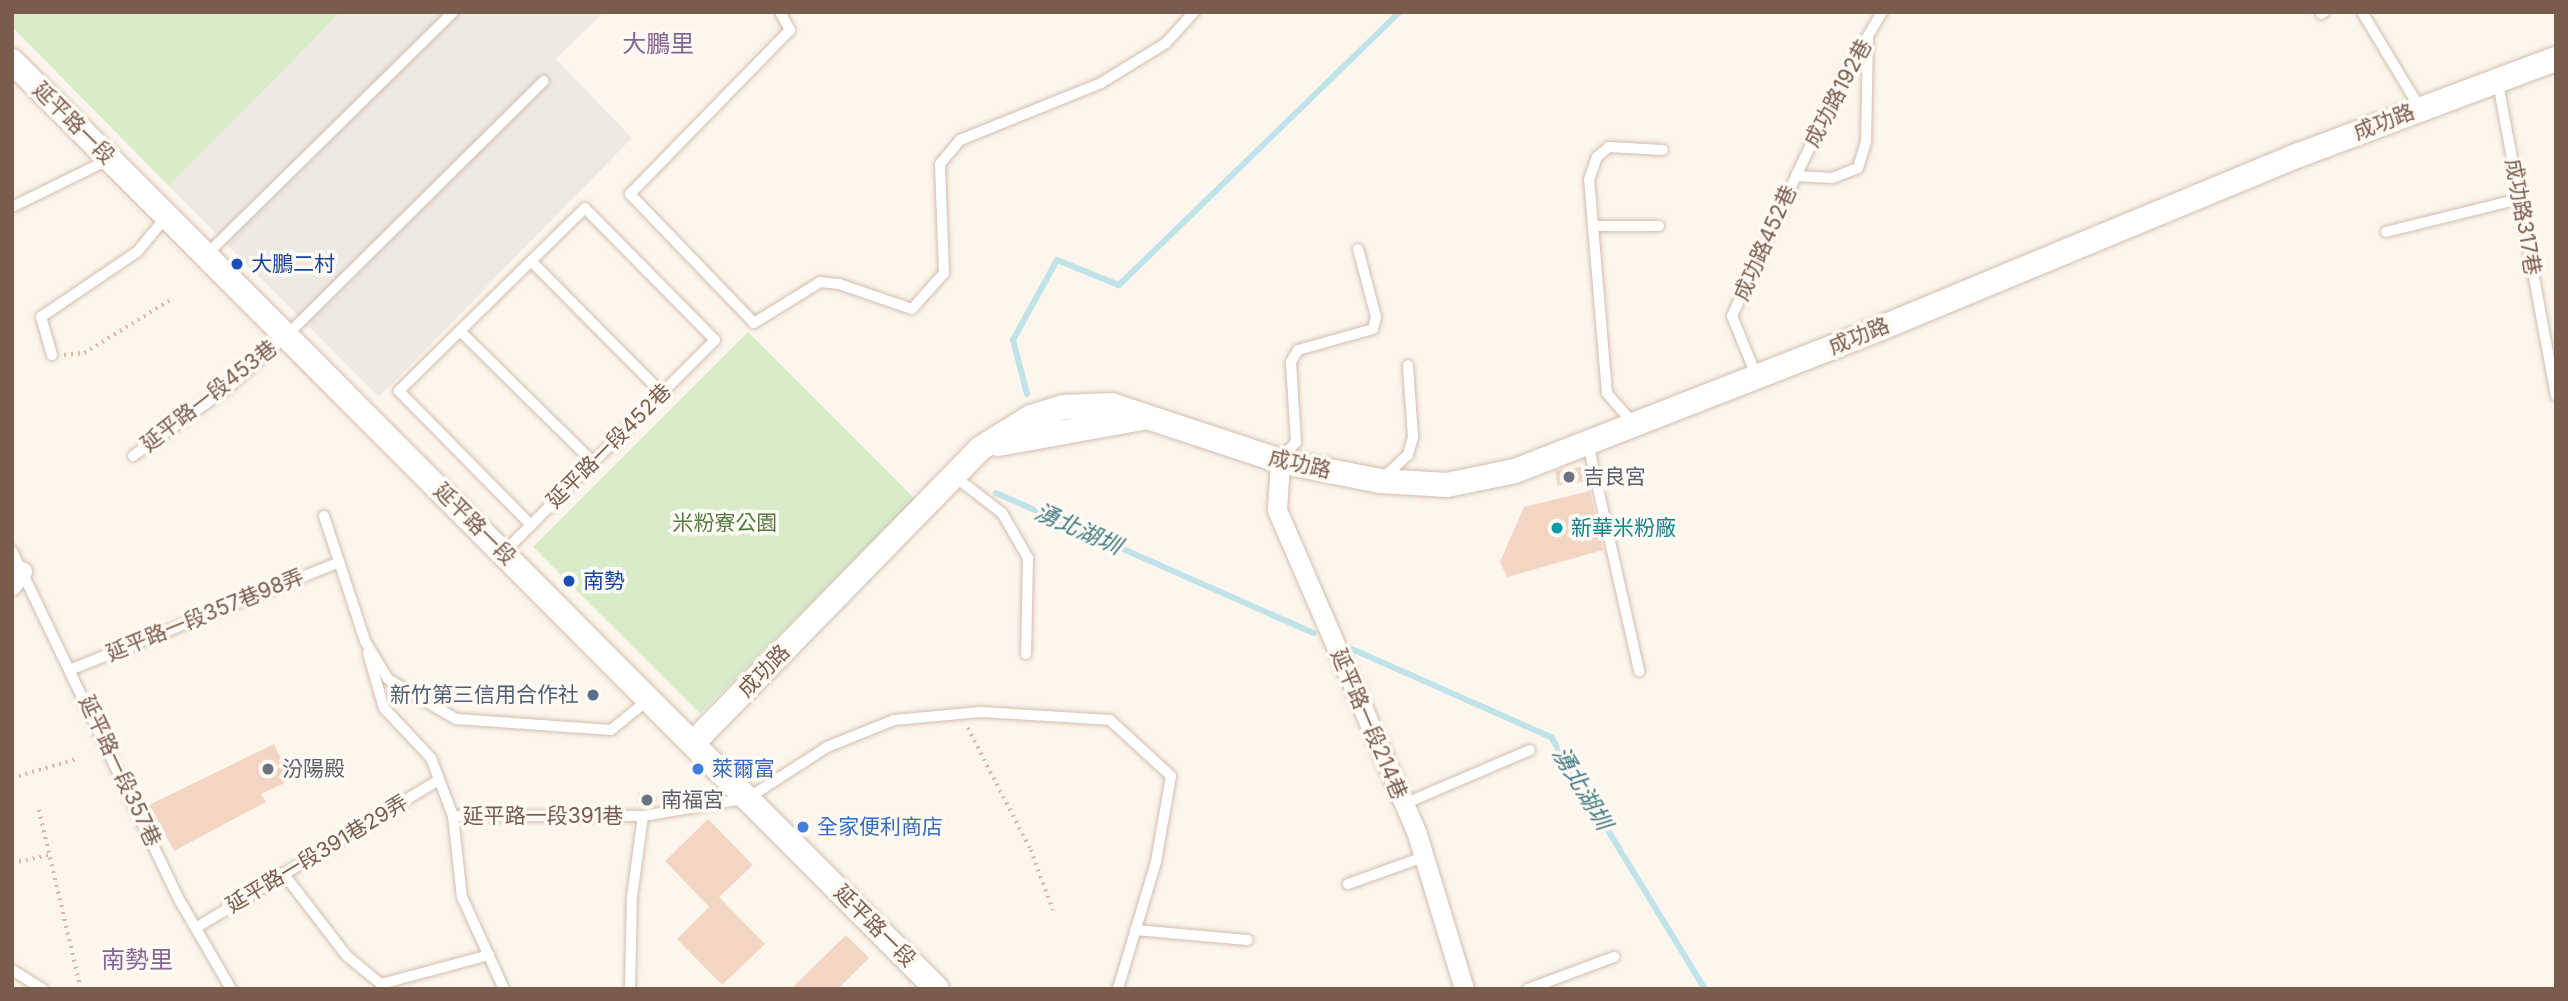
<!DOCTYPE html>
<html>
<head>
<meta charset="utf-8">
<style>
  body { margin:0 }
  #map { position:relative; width:2568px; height:1001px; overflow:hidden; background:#fdf6ec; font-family:Inter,"Noto Sans TC",sans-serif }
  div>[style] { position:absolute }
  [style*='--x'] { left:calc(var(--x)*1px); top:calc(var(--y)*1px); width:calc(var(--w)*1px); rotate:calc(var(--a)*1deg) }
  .industrial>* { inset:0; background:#efe9e4 }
  .green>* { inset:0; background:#d8ecc9; transform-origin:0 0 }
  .stream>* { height:6px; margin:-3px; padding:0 3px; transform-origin:3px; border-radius:3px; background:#bfe3e8 }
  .building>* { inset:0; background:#f3d5c3; transform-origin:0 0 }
  .path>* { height:3.5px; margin-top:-1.75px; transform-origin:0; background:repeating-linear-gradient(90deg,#d9b8a5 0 2px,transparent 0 7px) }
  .roads { filter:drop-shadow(0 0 2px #d1beb0) drop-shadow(0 0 2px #d1beb0) }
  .service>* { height:10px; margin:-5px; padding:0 5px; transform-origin:5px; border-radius:5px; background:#fff }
  .minor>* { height:19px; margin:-9.5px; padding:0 9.5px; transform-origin:9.5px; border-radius:9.5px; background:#fff }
  .tertiary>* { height:24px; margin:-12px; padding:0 12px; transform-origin:12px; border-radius:12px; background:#fff }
  .dots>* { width:19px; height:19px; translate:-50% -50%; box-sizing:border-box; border:4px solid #fffaf3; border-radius:50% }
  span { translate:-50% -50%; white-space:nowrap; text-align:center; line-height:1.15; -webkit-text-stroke:7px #fffaf3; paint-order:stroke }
  .street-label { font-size:21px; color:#7a5c4d }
  .transit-label { font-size:21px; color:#164399 }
  .left { translate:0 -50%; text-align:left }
  .worship-label { font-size:21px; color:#5b616d }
  .park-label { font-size:21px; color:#537a41 }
  .culture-label { font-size:21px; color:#0d838f }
  .service-label { font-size:21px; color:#4e5e75 }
  .right { translate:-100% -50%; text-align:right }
  .shop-label { font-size:21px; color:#366cbe }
  .water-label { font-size:23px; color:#437c86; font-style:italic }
  .quarter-label { font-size:24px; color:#846695 }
  .frame { position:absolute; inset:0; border:14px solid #7a5c4d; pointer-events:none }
</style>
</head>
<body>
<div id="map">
  <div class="industrial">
    <i style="clip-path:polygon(341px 12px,604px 12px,556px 59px,632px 138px,379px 397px,169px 186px)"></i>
  </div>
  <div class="green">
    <i style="clip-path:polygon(12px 12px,341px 12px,169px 186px,12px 27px)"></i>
    <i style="left:748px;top:332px;width:236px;height:304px;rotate:45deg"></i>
  </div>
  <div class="stream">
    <i style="--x:1027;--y:394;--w:56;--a:-104.5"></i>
    <i style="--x:1013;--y:340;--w:91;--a:-61.2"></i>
    <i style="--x:1057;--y:260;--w:67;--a:22"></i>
    <i style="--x:1119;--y:285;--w:392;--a:-44.2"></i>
    <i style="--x:996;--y:493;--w:347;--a:23.8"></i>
    <i style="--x:1352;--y:649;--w:218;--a:23.9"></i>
    <i style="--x:1551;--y:737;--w:295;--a:58.6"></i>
  </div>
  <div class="building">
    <i style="left:1581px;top:467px;width:15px;height:26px;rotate:82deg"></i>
    <i style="clip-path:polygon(1590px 491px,1603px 550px,1507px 577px,1500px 562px,1524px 507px)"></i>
    <i style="clip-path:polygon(274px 744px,291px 780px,261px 794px,266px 802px,174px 851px,149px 805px)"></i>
    <i style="left:639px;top:793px;width:19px;height:11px;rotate:12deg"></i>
    <i style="clip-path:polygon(708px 819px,753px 865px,719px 897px,765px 944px,722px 985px,677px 939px,709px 907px,665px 861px)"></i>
    <i style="clip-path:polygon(846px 935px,869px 958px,838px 989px,791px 989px)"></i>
  </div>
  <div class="path">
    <i style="--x:64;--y:355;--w:20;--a:-6"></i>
    <i style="--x:84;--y:353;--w:100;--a:-31.5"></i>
    <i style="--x:968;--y:728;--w:137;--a:62.7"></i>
    <i style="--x:1031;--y:850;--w:64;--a:69.9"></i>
    <i style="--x:12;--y:778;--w:70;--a:-16.6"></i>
    <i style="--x:39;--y:810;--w:184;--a:76.8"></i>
    <i style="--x:12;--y:863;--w:39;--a:-12"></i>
  </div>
  <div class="roads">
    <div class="service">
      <i style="--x:780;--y:12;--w:21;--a:61"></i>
      <i style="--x:790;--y:30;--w:229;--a:134.3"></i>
      <i style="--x:630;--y:194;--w:179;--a:46.1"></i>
      <i style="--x:754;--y:323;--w:78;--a:-31.8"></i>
      <i style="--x:820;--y:282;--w:19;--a:6"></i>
      <i style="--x:839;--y:284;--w:77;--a:18.9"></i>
      <i style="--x:912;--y:309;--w:48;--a:-48.4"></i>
      <i style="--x:944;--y:273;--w:109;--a:-92.1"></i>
      <i style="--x:940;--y:164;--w:31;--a:-50"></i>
      <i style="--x:960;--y:140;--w:152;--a:-22"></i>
      <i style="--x:1101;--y:83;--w:76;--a:-31.6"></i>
      <i style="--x:1166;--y:43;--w:42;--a:-47.9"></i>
      <i style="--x:2362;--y:12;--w:112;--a:58.9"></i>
      <i style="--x:2321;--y:14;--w:4;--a:-34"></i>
      <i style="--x:2498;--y:83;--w:318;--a:79.5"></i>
      <i style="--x:1796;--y:176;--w:109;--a:-64.4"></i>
      <i style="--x:1843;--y:78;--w:77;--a:-59.4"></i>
      <i style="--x:12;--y:207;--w:109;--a:-26.1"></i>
      <i style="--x:1593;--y:226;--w:66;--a:0"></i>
      <i style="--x:2386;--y:232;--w:137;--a:-13.9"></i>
      <i style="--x:206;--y:255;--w:346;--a:-44.5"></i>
      <i style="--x:531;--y:261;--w:186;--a:45.2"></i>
      <i style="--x:460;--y:331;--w:187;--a:44.6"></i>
      <i style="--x:52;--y:355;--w:40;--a:-106"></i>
      <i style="--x:41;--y:317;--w:116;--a:-34.1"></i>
      <i style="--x:137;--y:252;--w:45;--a:-50.4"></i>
      <i style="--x:1756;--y:375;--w:64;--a:-112.1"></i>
      <i style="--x:1732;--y:316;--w:154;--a:-65.4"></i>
      <i style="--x:1796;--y:176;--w:36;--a:3"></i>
      <i style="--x:1832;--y:178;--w:28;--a:-21"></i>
      <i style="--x:1858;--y:168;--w:28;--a:-73"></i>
      <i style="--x:1866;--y:141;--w:105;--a:-88.9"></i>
      <i style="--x:1632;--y:422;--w:38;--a:-131"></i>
      <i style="--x:1607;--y:393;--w:214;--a:-94.8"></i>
      <i style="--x:1589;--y:180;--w:24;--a:-71"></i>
      <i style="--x:1597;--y:157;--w:16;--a:-40"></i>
      <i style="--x:1609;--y:147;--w:54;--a:3.2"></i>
      <i style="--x:1588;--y:444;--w:233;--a:77.3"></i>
      <i style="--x:133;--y:456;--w:118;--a:-35.7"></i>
      <i style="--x:229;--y:387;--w:75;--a:-41.8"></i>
      <i style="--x:285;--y:337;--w:364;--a:-44.7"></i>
      <i style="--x:1282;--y:458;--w:21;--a:-49"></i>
      <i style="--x:1296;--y:442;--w:80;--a:-93.6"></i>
      <i style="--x:1291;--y:362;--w:14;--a:-60"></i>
      <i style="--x:1298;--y:350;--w:78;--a:-15.6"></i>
      <i style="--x:1373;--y:329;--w:12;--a:-76"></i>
      <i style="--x:1376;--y:317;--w:70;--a:-104.8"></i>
      <i style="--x:954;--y:476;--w:61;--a:37.6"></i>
      <i style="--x:1002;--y:513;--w:52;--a:60"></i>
      <i style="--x:1028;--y:558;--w:96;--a:91.2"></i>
      <i style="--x:1383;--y:478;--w:34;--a:-43"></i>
      <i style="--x:1408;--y:455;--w:19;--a:-74"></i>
      <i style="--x:1413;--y:437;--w:72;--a:-94"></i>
      <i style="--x:324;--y:516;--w:132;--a:71.8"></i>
      <i style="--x:365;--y:641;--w:44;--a:58.8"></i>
      <i style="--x:388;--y:679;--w:79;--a:30.5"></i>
      <i style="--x:456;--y:719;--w:155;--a:4.1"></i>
      <i style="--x:611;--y:730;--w:49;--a:-39.2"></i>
      <i style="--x:12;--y:551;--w:388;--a:64.4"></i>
      <i style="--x:180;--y:901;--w:102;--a:59.9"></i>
      <i style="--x:504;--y:552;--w:38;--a:-45"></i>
      <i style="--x:531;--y:525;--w:186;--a:-45.2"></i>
      <i style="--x:662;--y:393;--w:75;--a:-45"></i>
      <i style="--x:715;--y:340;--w:185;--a:-134.6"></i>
      <i style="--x:585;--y:208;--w:261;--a:135.5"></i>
      <i style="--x:399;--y:391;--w:188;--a:45.4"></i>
      <i style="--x:368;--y:653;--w:57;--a:73.8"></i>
      <i style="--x:384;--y:708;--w:69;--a:46.8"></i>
      <i style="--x:431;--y:758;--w:62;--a:69.2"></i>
      <i style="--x:453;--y:816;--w:81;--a:83.7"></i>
      <i style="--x:462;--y:897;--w:101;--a:65.5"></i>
      <i style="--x:72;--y:669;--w:288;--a:-21.8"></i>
      <i style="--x:1404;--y:804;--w:137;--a:-23.2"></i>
      <i style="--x:453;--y:816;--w:190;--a:0"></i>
      <i style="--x:643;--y:816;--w:107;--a:-9.7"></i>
      <i style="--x:748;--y:798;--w:94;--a:-32.8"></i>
      <i style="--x:827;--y:747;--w:72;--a:-21.9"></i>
      <i style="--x:894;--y:720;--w:87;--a:-5.3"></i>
      <i style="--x:981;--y:712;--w:129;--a:3.5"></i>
      <i style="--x:1110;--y:720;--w:83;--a:42.6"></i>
      <i style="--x:1171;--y:776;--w:87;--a:99.9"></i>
      <i style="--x:1156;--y:862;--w:133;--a:106.7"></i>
      <i style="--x:283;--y:873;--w:105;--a:52.4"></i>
      <i style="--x:347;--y:956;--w:44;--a:39.5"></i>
      <i style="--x:1348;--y:884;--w:81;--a:-19.6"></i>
      <i style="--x:196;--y:928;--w:284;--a:-31.4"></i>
      <i style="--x:1135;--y:930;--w:113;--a:5.1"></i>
      <i style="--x:12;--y:970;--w:36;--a:32"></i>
      <i style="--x:382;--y:988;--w:4;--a:-104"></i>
      <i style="--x:381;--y:984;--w:112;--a:-15"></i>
      <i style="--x:630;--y:989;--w:92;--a:-88.8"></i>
      <i style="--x:632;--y:897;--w:82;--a:-82.3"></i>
      <i style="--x:1528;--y:989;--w:92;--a:-20.4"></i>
    </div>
    <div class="minor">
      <i style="--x:1280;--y:461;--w:49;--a:93.5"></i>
      <i style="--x:1277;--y:510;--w:353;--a:66.6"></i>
      <i style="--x:1417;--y:834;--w:162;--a:73.1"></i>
      <i style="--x:12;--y:585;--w:17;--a:-54"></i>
    </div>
    <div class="tertiary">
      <i style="--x:12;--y:61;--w:1310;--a:45.09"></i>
      <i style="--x:998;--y:444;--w:146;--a:-10.2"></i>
      <i style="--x:693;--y:743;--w:412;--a:-45.7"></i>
      <i style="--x:981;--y:448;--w:59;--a:-31.8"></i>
      <i style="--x:1031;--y:417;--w:34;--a:-17"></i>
      <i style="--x:1064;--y:407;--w:47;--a:-2.4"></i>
      <i style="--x:1111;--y:405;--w:178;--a:18.3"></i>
      <i style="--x:1280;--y:461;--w:102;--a:11.3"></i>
      <i style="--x:1380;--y:481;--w:67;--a:3.4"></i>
      <i style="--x:1447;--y:485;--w:69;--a:-11.6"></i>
      <i style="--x:1515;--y:471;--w:393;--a:-21.3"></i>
      <i style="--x:1881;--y:328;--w:452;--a:-22.5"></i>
      <i style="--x:2299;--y:155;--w:274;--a:-20.5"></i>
    </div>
  </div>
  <div class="dots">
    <i style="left:237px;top:264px;background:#1a4fb4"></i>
    <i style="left:1569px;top:477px;background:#6b7280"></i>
    <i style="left:1557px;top:528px;background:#0f9aa8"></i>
    <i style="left:569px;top:581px;background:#1a4fb4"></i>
    <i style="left:593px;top:695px;background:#5c6f8a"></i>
    <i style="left:268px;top:769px;background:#6b7280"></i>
    <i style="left:698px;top:769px;background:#3f7fe0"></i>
    <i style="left:647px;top:800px;background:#6b7280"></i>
    <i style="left:803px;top:827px;background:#3f7fe0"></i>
  </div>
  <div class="street-label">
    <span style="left:1838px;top:93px;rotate:-62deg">成功路192巷</span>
    <span style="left:2384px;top:122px;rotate:-21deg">成功路</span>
    <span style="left:74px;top:123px;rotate:45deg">延平路一段</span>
    <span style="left:2523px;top:217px;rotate:80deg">成功路317巷</span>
    <span style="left:1765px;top:243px;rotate:-66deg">成功路452巷</span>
    <span style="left:1859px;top:336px;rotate:-22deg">成功路</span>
    <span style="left:209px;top:396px;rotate:-38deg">延平路一段453巷</span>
    <span style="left:609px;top:446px;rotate:-45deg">延平路一段452巷</span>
    <span style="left:1300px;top:464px;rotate:13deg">成功路</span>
    <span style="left:475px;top:524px;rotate:45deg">延平路一段</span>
    <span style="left:205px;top:615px;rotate:-22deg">延平路一段357巷98弄</span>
    <span style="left:764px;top:671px;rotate:-46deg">成功路</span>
    <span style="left:1369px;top:724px;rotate:67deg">延平路一段214巷</span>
    <span style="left:120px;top:771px;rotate:65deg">延平路一段357巷</span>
    <span style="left:543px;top:816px">延平路一段391巷</span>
    <span style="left:317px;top:854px;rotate:-31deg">延平路一段391巷29弄</span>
    <span style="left:875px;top:926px;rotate:45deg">延平路一段</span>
  </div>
  <div class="transit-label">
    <span class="left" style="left:251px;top:264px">大鵬二村</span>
    <span class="left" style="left:583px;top:581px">南勢</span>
  </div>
  <div class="worship-label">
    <span class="left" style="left:1583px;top:477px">吉良宮</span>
    <span class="left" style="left:282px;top:769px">汾陽殿</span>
    <span class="left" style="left:661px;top:800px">南福宮</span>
  </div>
  <div class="park-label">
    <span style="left:725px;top:523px">米粉寮公園</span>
  </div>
  <div class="culture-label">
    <span class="left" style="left:1571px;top:528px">新華米粉廠</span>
  </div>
  <div class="service-label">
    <span class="right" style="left:579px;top:695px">新竹第三信用合作社</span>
  </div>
  <div class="shop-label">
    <span class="left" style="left:712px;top:769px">萊爾富</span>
    <span class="left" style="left:817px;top:827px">全家便利商店</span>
  </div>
  <div class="water-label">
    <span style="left:1078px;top:529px;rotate:24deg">湧北湖圳</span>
    <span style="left:1582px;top:788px;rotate:59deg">湧北湖圳</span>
  </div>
  <div class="quarter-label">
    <span style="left:658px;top:44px">大鵬里</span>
    <span style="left:137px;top:960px">南勢里</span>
  </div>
  <div class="frame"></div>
</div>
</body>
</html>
